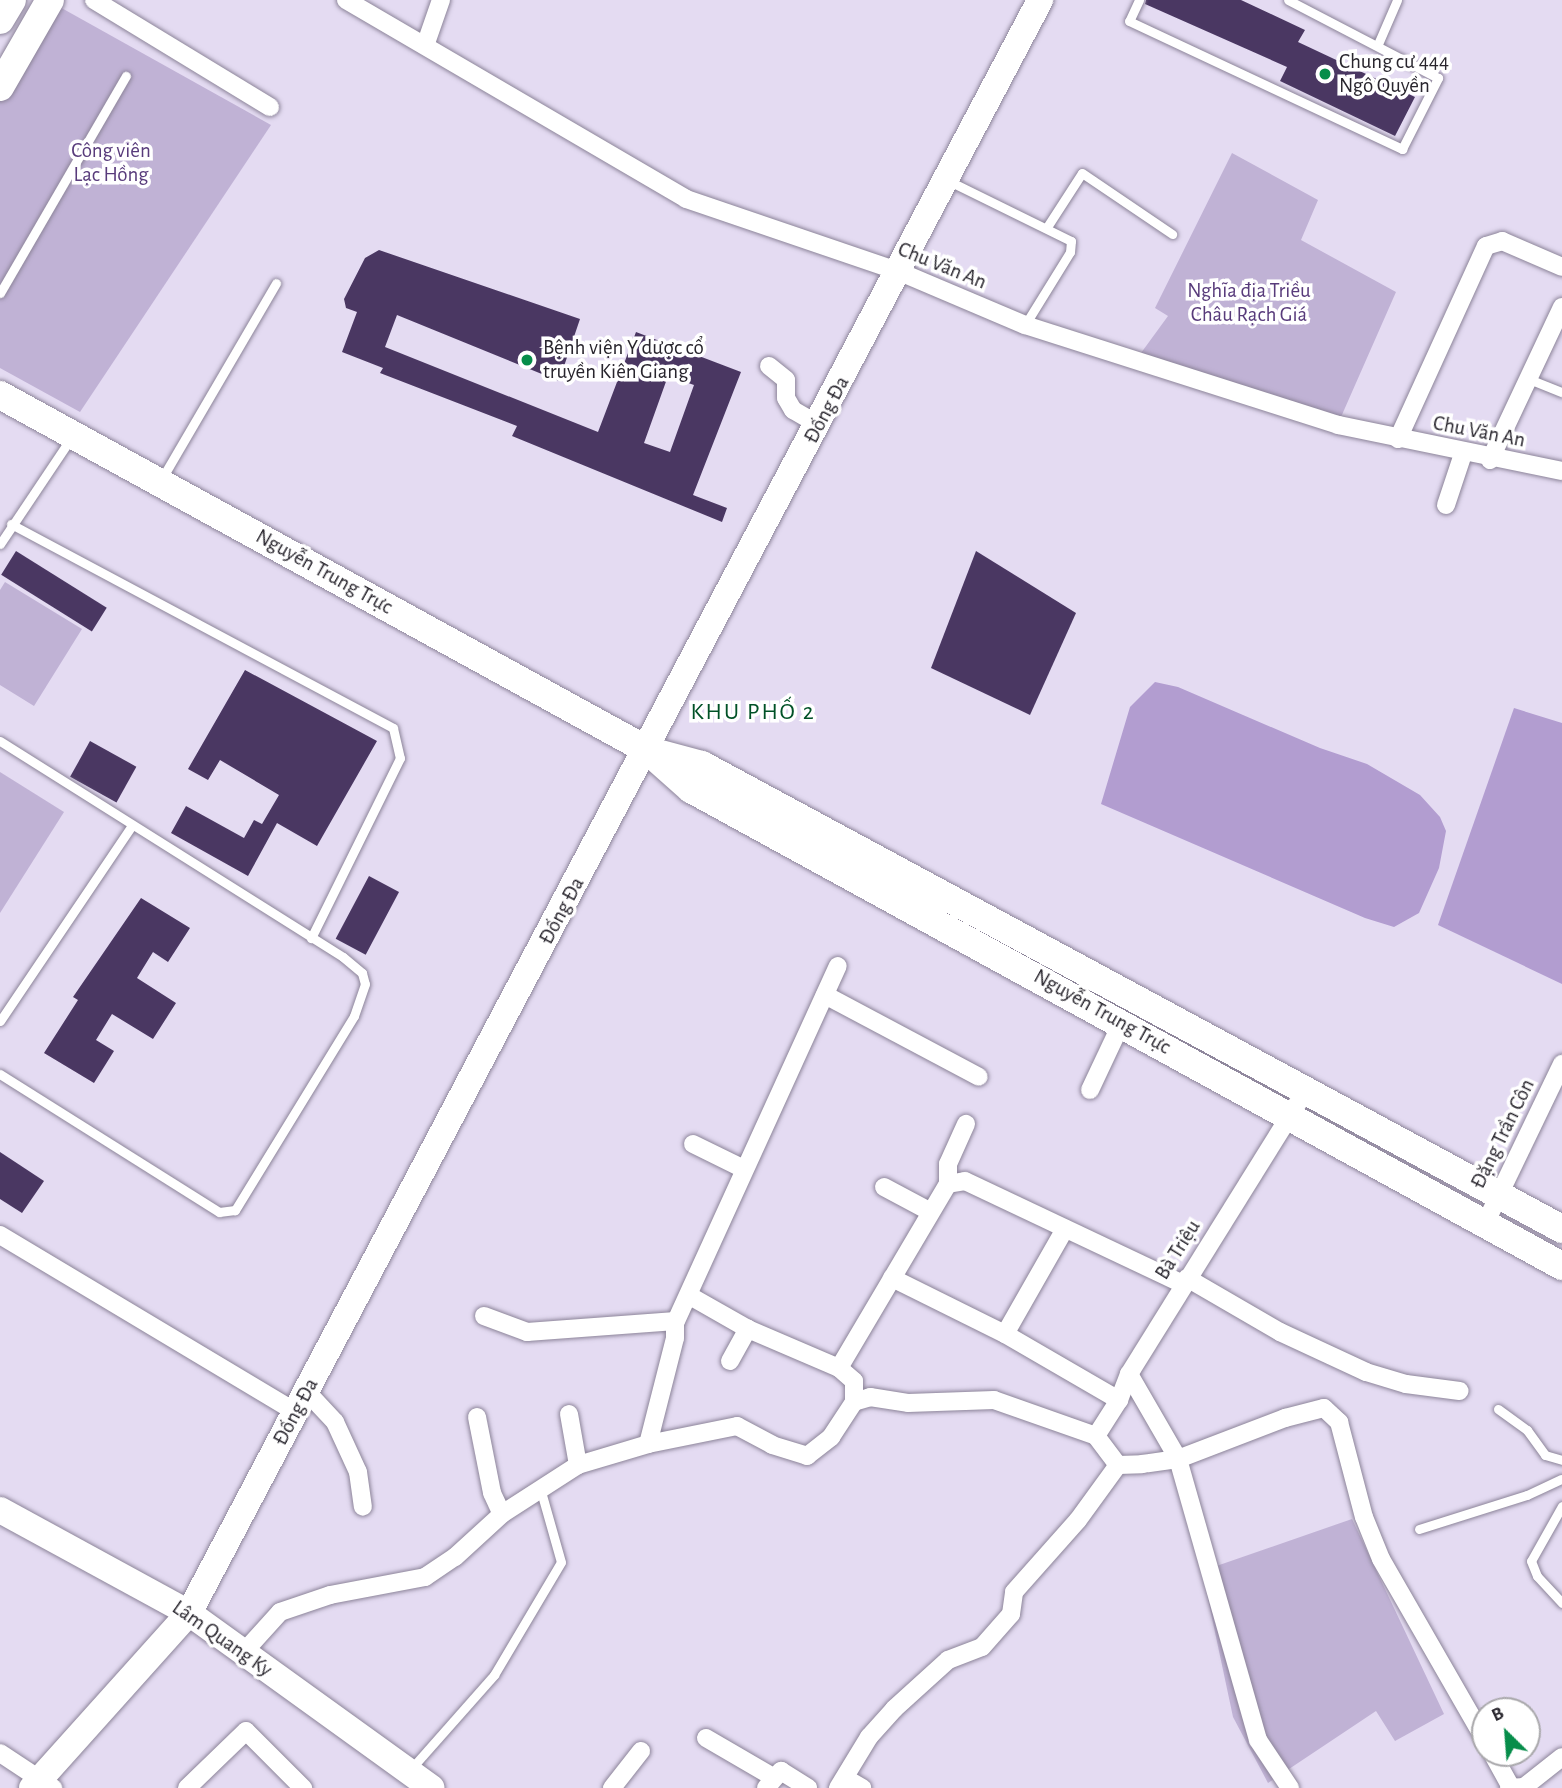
<!DOCTYPE html>
<html>
<head>
<meta charset="utf-8">
<style>
  body { margin:0 }
  #map { position:relative; width:1562px; height:1788px; overflow:hidden; background:#e4dbf2; font-family:"Alegreya Sans",sans-serif }
  div>[style] { position:absolute }
  [style*='--x'] { left:calc(var(--x)*1px); top:calc(var(--y)*1px); width:calc(var(--w)*1px); rotate:calc(var(--a)*1deg) }
  .green>* { inset:0; background:#c0b2d5 }
  .water>* { inset:0; background:#b29dd0 }
  .building>* { inset:0; background:#4a3762; transform-origin:0 0 }
  .roads { filter:drop-shadow(0 0 2px #8c8499) drop-shadow(0 0 2px #8c8499) }
  .lane>* { height:9px; margin:-4.5px; padding:0 4.5px; transform-origin:4.5px; border-radius:4.5px; background:#fff }
  .street>* { height:18px; margin:-9px; padding:0 9px; transform-origin:9px; border-radius:9px; background:#fff }
  .secondary>* { height:26px; margin:-13px; padding:0 13px; transform-origin:13px; border-radius:13px; background:#fff }
  .primary>* { height:28px; margin:-14px; padding:0 14px; transform-origin:14px; border-radius:14px; background:#fff }
  .dots>* { width:19px; height:19px; translate:-50% -50%; box-sizing:border-box; border:4px solid #fff; border-radius:50% }
  span { translate:-50% -50%; white-space:nowrap; text-align:center; line-height:1.15; -webkit-text-stroke:7px #fff; paint-order:stroke }
  .poi-label { font-size:21px; color:#28252d }
  .left { translate:0 -50%; text-align:left }
  .park-label { font-size:21px; color:#583b7b }
  .street-label { font-size:21px; color:#28252d }
  .quarter-label { font-size:24px; color:#005127; letter-spacing:2px }
  .north { position:absolute; left:1471px; top:1697px; width:70px; height:70px; box-sizing:border-box; background:#fff; border:2px solid #a9a8ab; border-radius:50%; rotate:335deg; font-size:19px; font-weight:700; line-height:28px; text-align:center; color:#28252d }
  .north::after { content:''; display:block; margin:auto; width:24px; height:32px; background:#068d4a; clip-path:polygon(50% 0,100% 100%,50% 72%,0 100%) }
</style>
</head>
<body>
<div id="map">
  <div class="green">
    <i style="clip-path:polygon(49px 1px,271px 125px,80px 412px,0 368px,0 87px)"></i>
    <i style="clip-path:polygon(1232px 153px,1318px 200px,1301px 240px,1396px 292px,1341px 417px,1141px 353px,1168px 316px,1155px 308px)"></i>
    <i style="clip-path:polygon(5px 582px,82px 629px,34px 706px,0 685px,0 590px)"></i>
    <i style="clip-path:polygon(0 772px,64px 812px,0 913px)"></i>
    <i style="clip-path:polygon(1352px 1519px,1444px 1714px,1395px 1741px,1376px 1711px,1268px 1783px,1233px 1717px,1202px 1571px)"></i>
  </div>
  <div class="water">
    <i style="clip-path:polygon(1155px 682px,1178px 687px,1320px 748px,1367px 764px,1420px 795px,1440px 817px,1446px 831px,1439px 868px,1419px 913px,1394px 927px,1365px 918px,1101px 804px,1130px 707px)"></i>
    <i style="clip-path:polygon(1514px 708px,1562px 723px,1562px 984px,1438px 925px)"></i>
  </div>
  <div class="building">
    <i style="clip-path:polygon(1146px 0,1241px 0,1305px 30px,1298px 42px,1415px 97px,1395px 136px,1280px 81px,1287px 67px,1145px 4px)"></i>
    <i style="clip-path:polygon(evenodd,379px 250px,580px 319px,559px 381px,397px 315px,385px 347px,598px 432px,636px 332px,741px 372px,693px 495px,727px 508px,722px 522px,512px 436px,517px 426px,380px 373px,383px 368px,342px 352px,357px 312px,346px 308px,344px 299px,365px 258px,379px 250px,668px 376px,694px 385px,670px 452px,644px 443px,668px 376px)"></i>
    <i style="left:16px;top:551px;width:107px;height:28px;rotate:32deg"></i>
    <i style="clip-path:polygon(976px 551px,1076px 613px,1030px 715px,931px 668px)"></i>
    <i style="clip-path:polygon(245px 670px,377px 741px,317px 846px,277px 823px,248px 876px,171px 833px,186px 806px,244px 838px,254px 820px,262px 824px,279px 795px,220px 760px,208px 780px,188px 769px)"></i>
    <i style="left:90px;top:741px;width:53px;height:41px;rotate:29deg"></i>
    <i style="left:369px;top:876px;width:34px;height:71px;rotate:28deg"></i>
    <i style="clip-path:polygon(141px 898px,190px 928px,168px 962px,153px 952px,137px 978px,176px 1003px,153px 1039px,112px 1014px,96px 1040px,114px 1051px,94px 1083px,44px 1053px,78px 1000px,73px 997px)"></i>
    <i style="clip-path:polygon(0 1152px,44px 1181px,22px 1213px,0 1199px)"></i>
  </div>
  <div class="roads">
    <div class="lane">
      <i style="--x:1139;--y:0;--w:23;--a:115"></i>
      <i style="--x:1129;--y:21;--w:302;--a:25.1"></i>
      <i style="--x:1402;--y:149;--w:80;--a:-63.1"></i>
      <i style="--x:1438;--y:78;--w:169;--a:-152.5"></i>
      <i style="--x:1378;--y:44;--w:48;--a:-66.6"></i>
      <i style="--x:949;--y:181;--w:136;--a:26.2"></i>
      <i style="--x:1071;--y:241;--w:11;--a:95"></i>
      <i style="--x:1070;--y:252;--w:86;--a:121.7"></i>
      <i style="--x:1047;--y:227;--w:64;--a:-57.1"></i>
      <i style="--x:1082;--y:173;--w:109;--a:34.1"></i>
      <i style="--x:0;--y:293;--w:251;--a:-59.9"></i>
      <i style="--x:1529;--y:379;--w:35;--a:22"></i>
      <i style="--x:161;--y:480;--w:228;--a:-59.7"></i>
      <i style="--x:11;--y:524;--w:433;--a:28.1"></i>
      <i style="--x:393;--y:728;--w:31;--a:77"></i>
      <i style="--x:400;--y:758;--w:201;--a:116.3"></i>
      <i style="--x:0;--y:544;--w:128;--a:-56.2"></i>
      <i style="--x:0;--y:741;--w:405;--a:32.2"></i>
      <i style="--x:343;--y:957;--w:25;--a:40"></i>
      <i style="--x:362;--y:973;--w:11;--a:75"></i>
      <i style="--x:365;--y:984;--w:34;--a:109"></i>
      <i style="--x:354;--y:1016;--w:228;--a:121.5"></i>
      <i style="--x:235;--y:1210;--w:16;--a:173"></i>
      <i style="--x:219;--y:1212;--w:259;--a:-147.8"></i>
      <i style="--x:0;--y:1021;--w:234;--a:-56"></i>
      <i style="--x:1498;--y:1409;--w:36;--a:36"></i>
      <i style="--x:1527;--y:1430;--w:31;--a:54"></i>
      <i style="--x:1545;--y:1455;--w:18;--a:16"></i>
      <i style="--x:1562;--y:1506;--w:63;--a:119.4"></i>
      <i style="--x:1531;--y:1561;--w:16;--a:68"></i>
      <i style="--x:1537;--y:1576;--w:37;--a:47"></i>
      <i style="--x:1419;--y:1529;--w:113;--a:-17.5"></i>
      <i style="--x:1527;--y:1495;--w:38;--a:-25"></i>
      <i style="--x:410;--y:1770;--w:127;--a:-48.5"></i>
      <i style="--x:494;--y:1675;--w:131;--a:-59.3"></i>
      <i style="--x:561;--y:1562;--w:77;--a:-105.8"></i>
    </div>
    <div class="street">
      <i style="--x:94;--y:0;--w:206;--a:31.3"></i>
      <i style="--x:346;--y:0;--w:394;--a:30.3"></i>
      <i style="--x:686;--y:199;--w:226;--a:18.8"></i>
      <i style="--x:900;--y:272;--w:136;--a:23"></i>
      <i style="--x:1025;--y:325;--w:329;--a:17.7"></i>
      <i style="--x:1338;--y:425;--w:229;--a:11.6"></i>
      <i style="--x:426;--y:43;--w:46;--a:-70.8"></i>
      <i style="--x:769;--y:366;--w:22;--a:39"></i>
      <i style="--x:786;--y:380;--w:18;--a:90"></i>
      <i style="--x:786;--y:398;--w:14;--a:60"></i>
      <i style="--x:793;--y:410;--w:30;--a:30"></i>
      <i style="--x:1398;--y:439;--w:212;--a:-65.5"></i>
      <i style="--x:1486;--y:246;--w:17;--a:-17"></i>
      <i style="--x:1502;--y:241;--w:65;--a:23.4"></i>
      <i style="--x:1490;--y:460;--w:169;--a:-64.8"></i>
      <i style="--x:1446;--y:505;--w:54;--a:-71.6"></i>
      <i style="--x:825;--y:995;--w:174;--a:28"></i>
      <i style="--x:1090;--y:1090;--w:75;--a:-64.8"></i>
      <i style="--x:693;--y:1144;--w:57;--a:26.1"></i>
      <i style="--x:948;--y:1184;--w:20;--a:-90"></i>
      <i style="--x:948;--y:1164;--w:44;--a:-65.8"></i>
      <i style="--x:884;--y:1187;--w:51;--a:28.1"></i>
      <i style="--x:1485;--y:1224;--w:178;--a:-64.3"></i>
      <i style="--x:0;--y:1235;--w:345;--a:30.9"></i>
      <i style="--x:892;--y:1278;--w:126;--a:26.4"></i>
      <i style="--x:1005;--y:1334;--w:132;--a:30.1"></i>
      <i style="--x:1187;--y:1278;--w:108;--a:30.1"></i>
      <i style="--x:1280;--y:1332;--w:95;--a:24.9"></i>
      <i style="--x:1366;--y:1372;--w:42;--a:16.7"></i>
      <i style="--x:1406;--y:1384;--w:54;--a:7.4"></i>
      <i style="--x:690;--y:1296;--w:67;--a:29.6"></i>
      <i style="--x:748;--y:1329;--w:99;--a:23.2"></i>
      <i style="--x:839;--y:1368;--w:20;--a:41"></i>
      <i style="--x:854;--y:1381;--w:21;--a:90"></i>
      <i style="--x:484;--y:1316;--w:46;--a:20.4"></i>
      <i style="--x:527;--y:1332;--w:149;--a:-4.2"></i>
      <i style="--x:676;--y:1321;--w:390;--a:-65.5"></i>
      <i style="--x:1005;--y:1334;--w:121;--a:-60.3"></i>
      <i style="--x:730;--y:1361;--w:37;--a:-61"></i>
      <i style="--x:839;--y:1368;--w:214;--a:-59.4"></i>
      <i style="--x:948;--y:1184;--w:17;--a:-10"></i>
      <i style="--x:965;--y:1181;--w:241;--a:25.3"></i>
      <i style="--x:1129;--y:1374;--w:98;--a:60"></i>
      <i style="--x:1178;--y:1459;--w:292;--a:74.1"></i>
      <i style="--x:1258;--y:1740;--w:58;--a:56.3"></i>
      <i style="--x:307;--y:1392;--w:41;--a:47"></i>
      <i style="--x:335;--y:1422;--w:55;--a:65.3"></i>
      <i style="--x:358;--y:1472;--w:35;--a:82"></i>
      <i style="--x:569;--y:1414;--w:52;--a:80"></i>
      <i style="--x:477;--y:1417;--w:77;--a:78.8"></i>
      <i style="--x:492;--y:1493;--w:23;--a:65"></i>
      <i style="--x:1096;--y:1436;--w:43;--a:-57.4"></i>
      <i style="--x:1119;--y:1400;--w:28;--a:-69"></i>
      <i style="--x:1129;--y:1374;--w:333;--a:-58.1"></i>
      <i style="--x:648;--y:1444;--w:109;--a:-75.7"></i>
      <i style="--x:675;--y:1338;--w:16;--a:-90"></i>
      <i style="--x:243;--y:1653;--w:55;--a:-47.9"></i>
      <i style="--x:280;--y:1612;--w:53;--a:-18.8"></i>
      <i style="--x:330;--y:1595;--w:97;--a:-10.7"></i>
      <i style="--x:425;--y:1577;--w:36;--a:-34"></i>
      <i style="--x:455;--y:1557;--w:64;--a:-42.5"></i>
      <i style="--x:502;--y:1514;--w:90;--a:-32.8"></i>
      <i style="--x:578;--y:1465;--w:73;--a:-16.7"></i>
      <i style="--x:648;--y:1444;--w:91;--a:-11.4"></i>
      <i style="--x:737;--y:1426;--w:40;--a:28"></i>
      <i style="--x:772;--y:1445;--w:37;--a:17"></i>
      <i style="--x:807;--y:1456;--w:31;--a:-38"></i>
      <i style="--x:831;--y:1437;--w:42;--a:-56.7"></i>
      <i style="--x:854;--y:1402;--w:17;--a:-17"></i>
      <i style="--x:870;--y:1397;--w:38;--a:9"></i>
      <i style="--x:908;--y:1403;--w:86;--a:-2"></i>
      <i style="--x:994;--y:1400;--w:108;--a:19.4"></i>
      <i style="--x:1096;--y:1436;--w:36;--a:53"></i>
      <i style="--x:1118;--y:1465;--w:24;--a:-2"></i>
      <i style="--x:1142;--y:1464;--w:36;--a:-8"></i>
      <i style="--x:1178;--y:1459;--w:115;--a:-21"></i>
      <i style="--x:1285;--y:1418;--w:40;--a:-14.4"></i>
      <i style="--x:1324;--y:1408;--w:21;--a:43"></i>
      <i style="--x:1339;--y:1422;--w:98;--a:75.3"></i>
      <i style="--x:1364;--y:1517;--w:45;--a:68"></i>
      <i style="--x:1381;--y:1559;--w:209;--a:60.1"></i>
      <i style="--x:706;--y:1738;--w:78;--a:30.2"></i>
      <i style="--x:0;--y:1753;--w:64;--a:33.4"></i>
      <i style="--x:1492;--y:1753;--w:39;--a:61"></i>
      <i style="--x:845;--y:1778;--w:20;--a:30"></i>
      <i style="--x:187;--y:1788;--w:82;--a:-44"></i>
      <i style="--x:246;--y:1731;--w:81;--a:45"></i>
      <i style="--x:612;--y:1788;--w:47;--a:-51.9"></i>
      <i style="--x:766;--y:1788;--w:23;--a:-49"></i>
      <i style="--x:781;--y:1771;--w:32;--a:32"></i>
      <i style="--x:838;--y:1788;--w:60;--a:-58.7"></i>
      <i style="--x:869;--y:1737;--w:38;--a:-48"></i>
      <i style="--x:894;--y:1709;--w:73;--a:-42.2"></i>
      <i style="--x:948;--y:1660;--w:36;--a:-21"></i>
      <i style="--x:982;--y:1647;--w:44;--a:-48.7"></i>
      <i style="--x:1011;--y:1614;--w:22;--a:-82"></i>
      <i style="--x:1014;--y:1592;--w:96;--a:-48.4"></i>
      <i style="--x:1078;--y:1520;--w:68;--a:-54"></i>
      <i style="--x:1509;--y:1788;--w:15;--a:-4"></i>
      <i style="--x:1524;--y:1787;--w:48;--a:-38.3"></i>
    </div>
    <div class="secondary">
      <i style="--x:0;--y:1510;--w:215;--a:28.6"></i>
      <i style="--x:189;--y:1613;--w:299;--a:35.8"></i>
      <i style="--x:32;--y:1788;--w:235;--a:-48.1"></i>
      <i style="--x:189;--y:1613;--w:1824;--a:-62.18"></i>
    </div>
    <div class="primary">
      <i style="--x:0;--y:20;--w:23;--a:-59"></i>
      <i style="--x:0;--y:87;--w:100;--a:-60.1"></i>
      <i style="--x:0;--y:395;--w:738;--a:28.75"></i>
      <i style="--x:647;--y:750;--w:59;--a:41.6"></i>
      <i style="--x:691;--y:789;--w:993;--a:28.71"></i>
      <i style="--x:653;--y:752;--w:51;--a:14.9"></i>
      <i style="--x:702;--y:765;--w:977;--a:28.35"></i>
    </div>
  </div>
  <div class="dots">
    <i style="left:1325px;top:74px;background:#068d4a"></i>
    <i style="left:527px;top:360px;background:#068d4a"></i>
  </div>
  <div class="poi-label">
    <span class="left" style="left:1339px;top:74px">Chung cư 444<br>Ngô Quyền</span>
    <span class="left" style="left:543px;top:360px">Bệnh viện Y dược cổ<br>truyền Kiên Giang</span>
  </div>
  <div class="park-label">
    <span style="left:111px;top:163px">Công viên<br>Lạc Hồng</span>
    <span style="left:1249px;top:303px">Nghĩa địa Triều<br>Châu Rạch Giá</span>
  </div>
  <div class="street-label">
    <span style="left:942px;top:266px;rotate:22deg">Chu Văn An</span>
    <span style="left:827px;top:410px;rotate:-62deg">Đống Đa</span>
    <span style="left:1479px;top:432px;rotate:11deg">Chu Văn An</span>
    <span style="left:324px;top:572px;rotate:29deg">Nguyễn Trung Trực</span>
    <span style="left:562px;top:911px;rotate:-62deg">Đống Đa</span>
    <span style="left:1102px;top:1012px;rotate:29deg">Nguyễn Trung Trực</span>
    <span style="left:1503px;top:1134px;rotate:-64deg">Đặng Trần Côn</span>
    <span style="left:1178px;top:1250px;rotate:-58deg">Bà Triệu</span>
    <span style="left:296px;top:1412px;rotate:-62deg">Đống Đa</span>
    <span style="left:222px;top:1639px;rotate:35deg">Lâm Quang Ky</span>
  </div>
  <div class="quarter-label">
    <span style="left:753px;top:713px">KHU PHỐ 2</span>
  </div>
  <div class="north">B</div>
</div>
</body>
</html>
